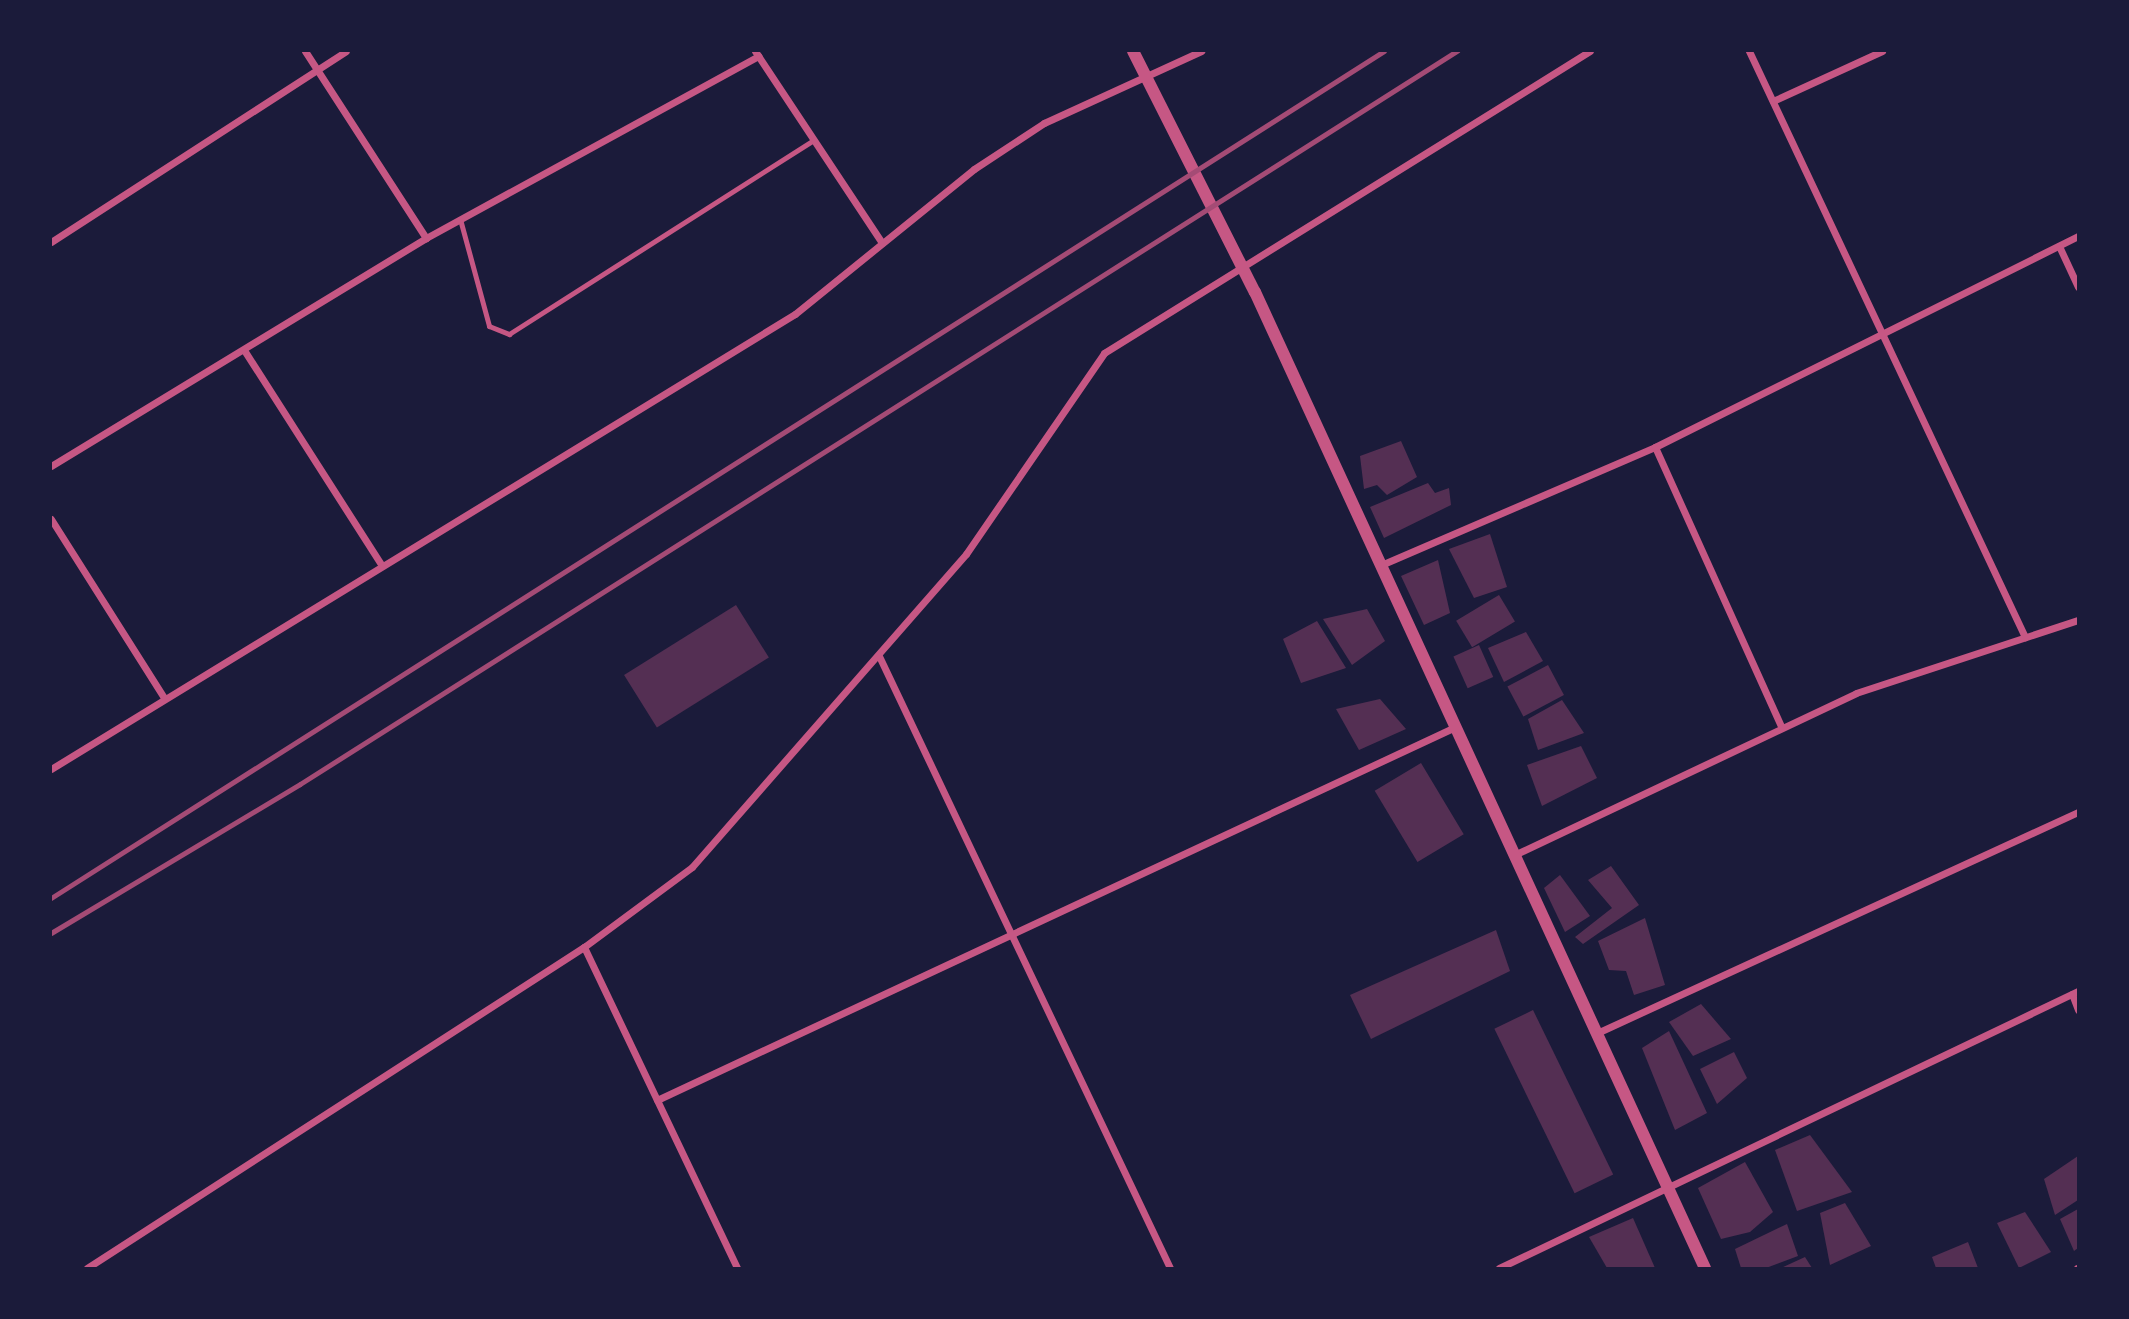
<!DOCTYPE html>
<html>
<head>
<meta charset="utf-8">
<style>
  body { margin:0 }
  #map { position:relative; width:2129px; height:1319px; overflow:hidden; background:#1b1b3a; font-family:"Source Sans 3",sans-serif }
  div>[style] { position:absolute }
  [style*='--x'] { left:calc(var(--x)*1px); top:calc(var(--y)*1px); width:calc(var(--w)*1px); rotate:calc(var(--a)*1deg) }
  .building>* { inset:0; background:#542f53; transform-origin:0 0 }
  .service>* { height:5px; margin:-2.5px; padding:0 2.5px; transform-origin:2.5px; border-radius:2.5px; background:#c65784 }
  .minor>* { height:7px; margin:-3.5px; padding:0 3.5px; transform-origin:3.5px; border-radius:3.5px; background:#c65784 }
  .tertiary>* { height:12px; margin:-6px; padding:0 6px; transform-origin:6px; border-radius:6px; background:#c65784 }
  .rail>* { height:5px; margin:-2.5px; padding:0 2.5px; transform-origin:2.5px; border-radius:2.5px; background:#a44b75 }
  span { translate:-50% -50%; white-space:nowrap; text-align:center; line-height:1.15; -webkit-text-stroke:7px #1b1b3a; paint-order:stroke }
  .frame { position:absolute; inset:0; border:52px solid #1b1b3a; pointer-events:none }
</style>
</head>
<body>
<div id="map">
  <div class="building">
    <i style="clip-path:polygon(1401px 441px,1417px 477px,1387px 495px,1377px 485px,1364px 489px,1360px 456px)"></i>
    <i style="clip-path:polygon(1428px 483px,1435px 493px,1449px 488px,1451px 505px,1384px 538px,1370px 507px)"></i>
    <i style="clip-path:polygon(1490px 534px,1507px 587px,1474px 598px,1449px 549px)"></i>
    <i style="clip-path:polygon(1438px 560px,1450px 613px,1424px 625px,1401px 576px)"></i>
    <i style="left:1499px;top:595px;width:31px;height:50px;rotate:59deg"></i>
    <i style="left:736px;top:605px;width:62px;height:132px;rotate:58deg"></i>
    <i style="clip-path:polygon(1367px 609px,1385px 641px,1352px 665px,1323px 619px)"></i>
    <i style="clip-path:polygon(1317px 621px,1346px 668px,1301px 683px,1283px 639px)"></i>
    <i style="clip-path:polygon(1526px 632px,1543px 661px,1504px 682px,1488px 648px)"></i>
    <i style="left:1479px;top:645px;width:35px;height:28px;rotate:66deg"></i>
    <i style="left:1548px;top:665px;width:34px;height:46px;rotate:62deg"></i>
    <i style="clip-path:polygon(1380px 699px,1406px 729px,1359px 750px,1336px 709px)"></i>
    <i style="clip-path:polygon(1562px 700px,1584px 733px,1538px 750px,1528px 719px)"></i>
    <i style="clip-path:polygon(1581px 746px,1597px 778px,1542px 806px,1527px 765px)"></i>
    <i style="left:1421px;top:763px;width:83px;height:54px;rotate:59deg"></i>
    <i style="clip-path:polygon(1611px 866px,1639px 905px,1583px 944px,1575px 937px,1612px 908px,1588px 880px)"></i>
    <i style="clip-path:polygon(1560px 875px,1590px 916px,1565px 932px,1544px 888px)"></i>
    <i style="clip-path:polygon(1645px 918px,1665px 985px,1634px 995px,1626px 971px,1609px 970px,1598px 941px)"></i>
    <i style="clip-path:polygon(1496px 930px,1510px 971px,1371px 1039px,1350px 995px)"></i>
    <i style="clip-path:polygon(1701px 1004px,1731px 1039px,1693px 1056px,1669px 1022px)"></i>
    <i style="left:1533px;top:1010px;width:183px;height:43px;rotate:64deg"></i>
    <i style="clip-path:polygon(1669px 1031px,1707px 1113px,1675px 1130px,1642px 1048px)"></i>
    <i style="clip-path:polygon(1734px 1052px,1747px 1078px,1717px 1104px,1700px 1069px)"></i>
    <i style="clip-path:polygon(1810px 1135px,1852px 1192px,1797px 1211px,1775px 1150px)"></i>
    <i style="clip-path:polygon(2078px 1156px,2078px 1200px,2055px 1215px,2044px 1179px)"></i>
    <i style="clip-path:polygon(1745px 1162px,1773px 1212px,1750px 1232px,1721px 1239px,1698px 1188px)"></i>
    <i style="clip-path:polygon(1845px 1203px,1871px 1246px,1830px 1265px,1820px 1213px)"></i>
    <i style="clip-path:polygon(2078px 1209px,2078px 1248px,2074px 1251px,2060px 1219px)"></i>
    <i style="clip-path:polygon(2025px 1212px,2051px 1252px,2019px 1268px,1997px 1223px)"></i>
    <i style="clip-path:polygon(1633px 1218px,1655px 1268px,1607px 1268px,1589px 1237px)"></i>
    <i style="clip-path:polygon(1787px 1224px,1798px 1256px,1766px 1268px,1741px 1268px,1735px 1249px)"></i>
    <i style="clip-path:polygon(1968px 1242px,1978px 1268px,1936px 1268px,1932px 1257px)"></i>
    <i style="clip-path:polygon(1805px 1257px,1812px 1268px,1781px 1268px)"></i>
  </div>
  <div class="service">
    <i style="--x:460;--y:219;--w:111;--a:74.8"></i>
    <i style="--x:489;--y:326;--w:22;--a:22"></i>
    <i style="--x:509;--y:334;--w:361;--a:-32.5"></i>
  </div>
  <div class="minor">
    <i style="--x:305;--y:51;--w:223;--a:57.1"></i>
    <i style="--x:755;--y:51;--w:230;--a:56.5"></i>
    <i style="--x:1749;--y:51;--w:648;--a:64.78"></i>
    <i style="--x:1773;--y:101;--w:120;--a:-24.6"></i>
    <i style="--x:51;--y:242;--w:351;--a:-32.9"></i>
    <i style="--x:2059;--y:246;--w:45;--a:65.1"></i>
    <i style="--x:244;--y:350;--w:253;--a:57.4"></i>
    <i style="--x:1655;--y:447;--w:308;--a:65.7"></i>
    <i style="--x:51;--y:466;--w:439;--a:-31.3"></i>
    <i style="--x:426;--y:238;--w:379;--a:-28.7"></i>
    <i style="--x:51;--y:519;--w:212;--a:57.7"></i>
    <i style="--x:1381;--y:565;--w:298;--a:-23.3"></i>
    <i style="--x:1655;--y:447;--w:473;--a:-26.5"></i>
    <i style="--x:879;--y:656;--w:678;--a:64.57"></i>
    <i style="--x:51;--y:769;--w:872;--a:-31.45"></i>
    <i style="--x:795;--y:314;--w:230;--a:-39"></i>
    <i style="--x:974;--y:169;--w:84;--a:-33.3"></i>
    <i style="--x:1044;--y:123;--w:173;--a:-24.6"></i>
    <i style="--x:1514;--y:855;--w:378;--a:-25.3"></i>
    <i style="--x:1856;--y:693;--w:234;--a:-18.2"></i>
    <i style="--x:584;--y:947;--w:356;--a:64.5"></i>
    <i style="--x:2072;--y:994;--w:17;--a:69"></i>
    <i style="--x:1597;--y:1033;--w:529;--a:-24.68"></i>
    <i style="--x:657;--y:1100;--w:881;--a:-25.05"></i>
    <i style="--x:87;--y:1268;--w:592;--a:-32.86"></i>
    <i style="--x:584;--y:947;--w:134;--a:-36.5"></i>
    <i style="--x:692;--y:867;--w:416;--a:-48.8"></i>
    <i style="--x:966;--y:554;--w:244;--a:-55.5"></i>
    <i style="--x:1104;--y:353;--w:572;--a:-31.86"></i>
    <i style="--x:1499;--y:1268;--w:642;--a:-25.57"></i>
    <i style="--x:2077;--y:1268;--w:1;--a:0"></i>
  </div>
  <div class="tertiary">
    <i style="--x:1133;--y:51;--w:270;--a:63.2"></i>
    <i style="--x:1255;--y:292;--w:1075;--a:65.25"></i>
  </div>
  <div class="rail">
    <i style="--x:51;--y:898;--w:1579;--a:-32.43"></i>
    <i style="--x:51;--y:933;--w:290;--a:-30.9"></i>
    <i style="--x:300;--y:784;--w:1370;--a:-32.36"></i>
  </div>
  <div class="frame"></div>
</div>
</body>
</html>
